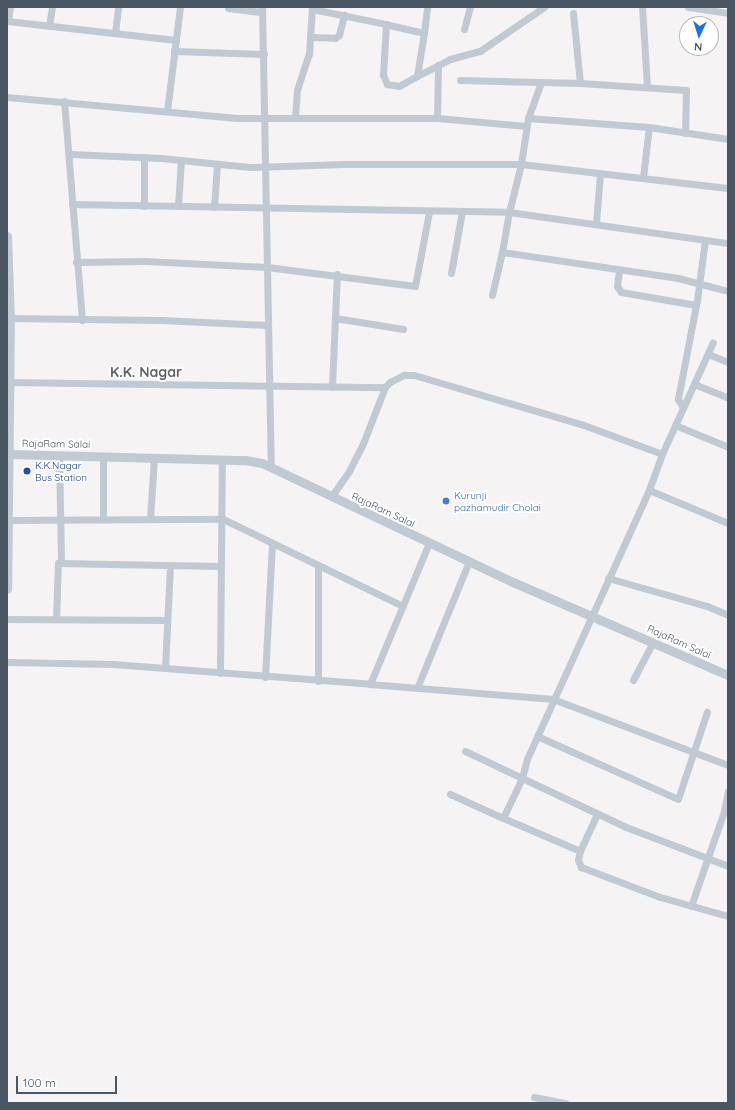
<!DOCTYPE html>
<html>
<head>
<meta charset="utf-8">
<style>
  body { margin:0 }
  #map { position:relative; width:735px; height:1110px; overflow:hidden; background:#f5f3f3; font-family:Quicksand,sans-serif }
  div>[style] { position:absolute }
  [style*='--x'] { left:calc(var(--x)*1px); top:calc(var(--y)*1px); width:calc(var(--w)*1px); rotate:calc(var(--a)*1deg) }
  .minor>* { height:7px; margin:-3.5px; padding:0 3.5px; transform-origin:3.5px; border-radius:3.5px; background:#c1cad2 }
  .tertiary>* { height:9px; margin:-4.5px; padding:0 4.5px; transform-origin:4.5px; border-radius:4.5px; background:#c1cad2 }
  .secondary>* { height:10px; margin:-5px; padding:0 5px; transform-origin:5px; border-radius:5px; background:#c1cbd6 }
  .dots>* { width:11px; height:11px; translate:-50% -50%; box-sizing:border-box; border:2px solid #fff; border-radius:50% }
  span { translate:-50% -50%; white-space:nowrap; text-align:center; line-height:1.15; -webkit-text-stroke:4px #fff; paint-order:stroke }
  .street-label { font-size:10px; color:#4a5661 }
  .transit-label { font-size:10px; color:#164399 }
  .left { translate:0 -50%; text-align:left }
  .shop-label { font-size:10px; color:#366cbe }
  .district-label { font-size:14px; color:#5f6368; font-weight:700 }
  .frame { position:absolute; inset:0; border:8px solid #4a5661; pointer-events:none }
  .north { position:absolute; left:679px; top:16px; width:40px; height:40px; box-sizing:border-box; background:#fff; border:1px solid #b7bbc0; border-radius:50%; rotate:184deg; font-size:11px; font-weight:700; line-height:16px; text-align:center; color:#4a5661 }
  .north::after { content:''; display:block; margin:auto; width:14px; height:18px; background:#1a73e8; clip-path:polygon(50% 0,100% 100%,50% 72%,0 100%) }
  .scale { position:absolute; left:16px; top:1076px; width:101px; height:18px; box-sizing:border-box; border:2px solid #4a5661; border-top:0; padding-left:5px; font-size:12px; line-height:14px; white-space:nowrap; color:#4a5661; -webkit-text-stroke:3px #fff; paint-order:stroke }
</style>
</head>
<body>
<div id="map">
  <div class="minor">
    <i style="--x:262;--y:7;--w:459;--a:88.9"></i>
    <i style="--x:642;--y:7;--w:80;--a:86.4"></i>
    <i style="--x:688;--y:7;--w:40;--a:8.5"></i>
    <i style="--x:228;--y:8;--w:34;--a:7"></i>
    <i style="--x:312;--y:9;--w:76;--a:11.5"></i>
    <i style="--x:573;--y:13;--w:70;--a:84.3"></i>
    <i style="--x:7;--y:21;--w:170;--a:6.4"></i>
    <i style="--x:49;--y:26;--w:19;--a:-81"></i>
    <i style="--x:464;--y:29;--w:23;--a:-75"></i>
    <i style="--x:115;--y:33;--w:26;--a:-83"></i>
    <i style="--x:424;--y:33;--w:39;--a:-167"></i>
    <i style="--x:386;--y:24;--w:51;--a:93.4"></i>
    <i style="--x:383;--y:75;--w:10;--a:66"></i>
    <i style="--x:387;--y:84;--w:12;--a:9"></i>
    <i style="--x:399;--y:86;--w:21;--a:-29"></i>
    <i style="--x:417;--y:76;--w:44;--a:-80.8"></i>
    <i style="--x:424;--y:33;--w:26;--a:-83"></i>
    <i style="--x:310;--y:37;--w:25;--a:2"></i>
    <i style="--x:335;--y:38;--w:5;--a:-37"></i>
    <i style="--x:339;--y:35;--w:21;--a:-76"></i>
    <i style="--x:174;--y:51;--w:90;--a:1.9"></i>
    <i style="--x:417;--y:76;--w:37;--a:-27"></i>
    <i style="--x:450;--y:59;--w:31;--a:-15"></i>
    <i style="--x:480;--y:51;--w:78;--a:-34.5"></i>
    <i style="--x:460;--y:80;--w:120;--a:1.4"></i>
    <i style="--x:580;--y:83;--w:106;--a:3.8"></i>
    <i style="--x:686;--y:90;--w:43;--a:91.3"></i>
    <i style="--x:7;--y:97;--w:231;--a:5.2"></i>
    <i style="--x:237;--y:118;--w:200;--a:0"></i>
    <i style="--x:437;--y:118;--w:89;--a:5.1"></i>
    <i style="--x:64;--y:101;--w:220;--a:85.3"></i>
    <i style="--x:167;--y:111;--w:105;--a:-82.9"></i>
    <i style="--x:295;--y:118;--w:28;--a:-86"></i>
    <i style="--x:297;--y:90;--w:38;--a:-72"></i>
    <i style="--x:309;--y:54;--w:47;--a:-86.3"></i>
    <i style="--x:437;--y:118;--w:53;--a:-88.9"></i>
    <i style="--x:528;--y:118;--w:38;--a:-70"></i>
    <i style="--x:728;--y:139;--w:80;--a:-171.4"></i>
    <i style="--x:649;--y:127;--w:121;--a:-175.7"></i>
    <i style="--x:528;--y:118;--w:47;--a:98.7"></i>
    <i style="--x:521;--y:164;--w:49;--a:104"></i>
    <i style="--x:509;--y:212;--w:41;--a:99.9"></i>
    <i style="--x:502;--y:252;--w:178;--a:8.4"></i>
    <i style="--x:678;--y:278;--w:52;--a:14.6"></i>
    <i style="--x:70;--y:154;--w:91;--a:2.5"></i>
    <i style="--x:161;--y:158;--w:89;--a:5.8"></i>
    <i style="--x:250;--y:167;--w:94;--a:-1.8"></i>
    <i style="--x:344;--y:164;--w:177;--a:0"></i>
    <i style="--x:521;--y:164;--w:208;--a:6.6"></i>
    <i style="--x:643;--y:177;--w:50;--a:-83.2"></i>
    <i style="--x:72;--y:204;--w:437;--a:1"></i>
    <i style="--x:509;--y:212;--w:221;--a:8.1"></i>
    <i style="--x:144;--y:206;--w:49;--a:-90"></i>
    <i style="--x:178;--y:206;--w:46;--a:-86.3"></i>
    <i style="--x:214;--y:207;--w:43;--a:-86"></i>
    <i style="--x:596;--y:223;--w:50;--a:-85.4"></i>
    <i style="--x:705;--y:240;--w:61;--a:97.6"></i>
    <i style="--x:697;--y:300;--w:101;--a:100.9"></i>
    <i style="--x:678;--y:399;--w:10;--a:61"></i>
    <i style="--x:683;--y:408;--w:51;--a:114.5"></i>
    <i style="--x:662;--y:454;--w:38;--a:110"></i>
    <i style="--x:649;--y:490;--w:295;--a:114.4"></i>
    <i style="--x:527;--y:759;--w:20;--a:105"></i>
    <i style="--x:522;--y:778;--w:115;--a:25.2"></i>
    <i style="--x:626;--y:827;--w:109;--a:20.9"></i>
    <i style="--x:76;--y:262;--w:69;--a:-0.8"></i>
    <i style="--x:145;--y:261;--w:122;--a:2.8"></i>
    <i style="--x:267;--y:267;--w:149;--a:7.3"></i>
    <i style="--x:415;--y:286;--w:75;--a:-79.3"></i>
    <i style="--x:619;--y:270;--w:16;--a:97"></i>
    <i style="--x:617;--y:286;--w:7;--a:56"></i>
    <i style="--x:621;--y:292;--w:76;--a:9.8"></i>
    <i style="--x:451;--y:273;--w:63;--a:-79.9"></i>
    <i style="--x:492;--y:295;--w:44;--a:-76.9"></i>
    <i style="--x:7;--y:318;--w:154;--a:0.7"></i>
    <i style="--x:161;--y:320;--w:106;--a:2.7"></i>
    <i style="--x:335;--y:318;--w:69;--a:9.2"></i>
    <i style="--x:708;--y:354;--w:22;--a:22"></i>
    <i style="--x:7;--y:382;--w:378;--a:0.8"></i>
    <i style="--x:694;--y:384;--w:37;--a:22"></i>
    <i style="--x:332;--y:387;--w:113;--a:-87.5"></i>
    <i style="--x:683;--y:408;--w:72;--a:-65.6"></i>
    <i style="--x:675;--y:425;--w:57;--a:22.5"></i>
    <i style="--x:59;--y:455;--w:108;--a:88.9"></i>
    <i style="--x:649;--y:490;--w:86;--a:22.7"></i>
    <i style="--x:331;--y:497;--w:32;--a:-55"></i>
    <i style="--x:349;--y:471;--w:28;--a:-63"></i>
    <i style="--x:362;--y:446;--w:63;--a:-68.7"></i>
    <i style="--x:385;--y:387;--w:7;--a:-45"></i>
    <i style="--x:390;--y:382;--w:16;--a:-27"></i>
    <i style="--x:404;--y:375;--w:10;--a:0"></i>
    <i style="--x:414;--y:375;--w:174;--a:16.4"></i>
    <i style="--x:581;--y:424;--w:86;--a:20.3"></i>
    <i style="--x:103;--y:519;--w:63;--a:-90"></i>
    <i style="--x:150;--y:519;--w:62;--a:-86.3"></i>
    <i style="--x:8;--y:520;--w:215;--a:-0.3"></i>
    <i style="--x:223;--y:519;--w:200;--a:25.8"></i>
    <i style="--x:318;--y:565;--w:116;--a:90"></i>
    <i style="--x:608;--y:578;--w:103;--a:15.8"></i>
    <i style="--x:707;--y:606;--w:23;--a:23"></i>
    <i style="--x:7;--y:619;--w:160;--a:0.4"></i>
    <i style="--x:56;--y:619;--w:56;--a:-88"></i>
    <i style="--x:58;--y:563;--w:162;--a:1.1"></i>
    <i style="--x:7;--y:662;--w:106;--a:1.1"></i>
    <i style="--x:113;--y:664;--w:258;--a:4.4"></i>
    <i style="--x:370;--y:684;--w:153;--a:-67.3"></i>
    <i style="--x:165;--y:668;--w:103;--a:-87.2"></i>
    <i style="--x:220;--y:673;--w:214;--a:-89.5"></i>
    <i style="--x:265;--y:677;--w:134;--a:-87"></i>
    <i style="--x:633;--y:680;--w:43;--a:-62.2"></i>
    <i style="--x:370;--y:684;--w:184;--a:4.7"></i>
    <i style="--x:553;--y:699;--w:187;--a:20.7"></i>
    <i style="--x:417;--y:688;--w:137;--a:-67.7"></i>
    <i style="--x:537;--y:736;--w:154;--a:24.1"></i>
    <i style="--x:678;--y:799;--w:92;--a:-71.6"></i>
    <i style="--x:465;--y:751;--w:63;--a:25.3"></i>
    <i style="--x:522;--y:778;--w:44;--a:115.4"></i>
    <i style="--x:503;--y:818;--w:84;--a:23.2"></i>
    <i style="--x:450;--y:794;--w:58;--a:24.4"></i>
    <i style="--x:724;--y:811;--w:20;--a:-79"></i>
    <i style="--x:597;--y:814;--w:41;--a:114.7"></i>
    <i style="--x:580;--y:851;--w:9;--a:103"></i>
    <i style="--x:578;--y:860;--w:8;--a:67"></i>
    <i style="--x:581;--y:867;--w:85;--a:20.8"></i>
    <i style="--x:660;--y:897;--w:71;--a:15.6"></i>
    <i style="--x:691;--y:906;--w:101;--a:-70.8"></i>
    <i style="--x:724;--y:811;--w:4;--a:14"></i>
    <i style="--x:534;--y:1097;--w:32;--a:11"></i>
  </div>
  <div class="tertiary">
    <i style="--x:9;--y:454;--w:236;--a:1.5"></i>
    <i style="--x:245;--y:460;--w:17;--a:10"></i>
    <i style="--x:262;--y:463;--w:280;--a:25.4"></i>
    <i style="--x:515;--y:583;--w:232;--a:23.4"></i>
  </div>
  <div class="secondary">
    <i style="--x:7;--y:20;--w:13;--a:-81"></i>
    <i style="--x:7;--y:237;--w:81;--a:87.9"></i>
    <i style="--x:10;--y:318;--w:271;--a:90.6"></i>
  </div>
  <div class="dots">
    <i style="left:27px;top:471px;background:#1a4fb4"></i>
    <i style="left:446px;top:501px;background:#3f7fe0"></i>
  </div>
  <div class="street-label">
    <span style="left:56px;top:444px;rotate:1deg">RajaRam Salai</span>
    <span style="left:383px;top:510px;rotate:25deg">RajaRam Salai</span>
    <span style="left:679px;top:642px;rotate:24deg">RajaRam Salai</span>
  </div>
  <div class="transit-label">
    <span class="left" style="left:35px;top:471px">K.K.Nagar<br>Bus Station</span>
  </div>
  <div class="shop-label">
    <span class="left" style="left:454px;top:501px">Kurunji<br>pazhamudir Cholai</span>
  </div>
  <div class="district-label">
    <span style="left:146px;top:372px">K.K. Nagar</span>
  </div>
  <div class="frame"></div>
  <div class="north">N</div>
  <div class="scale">100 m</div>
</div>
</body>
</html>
